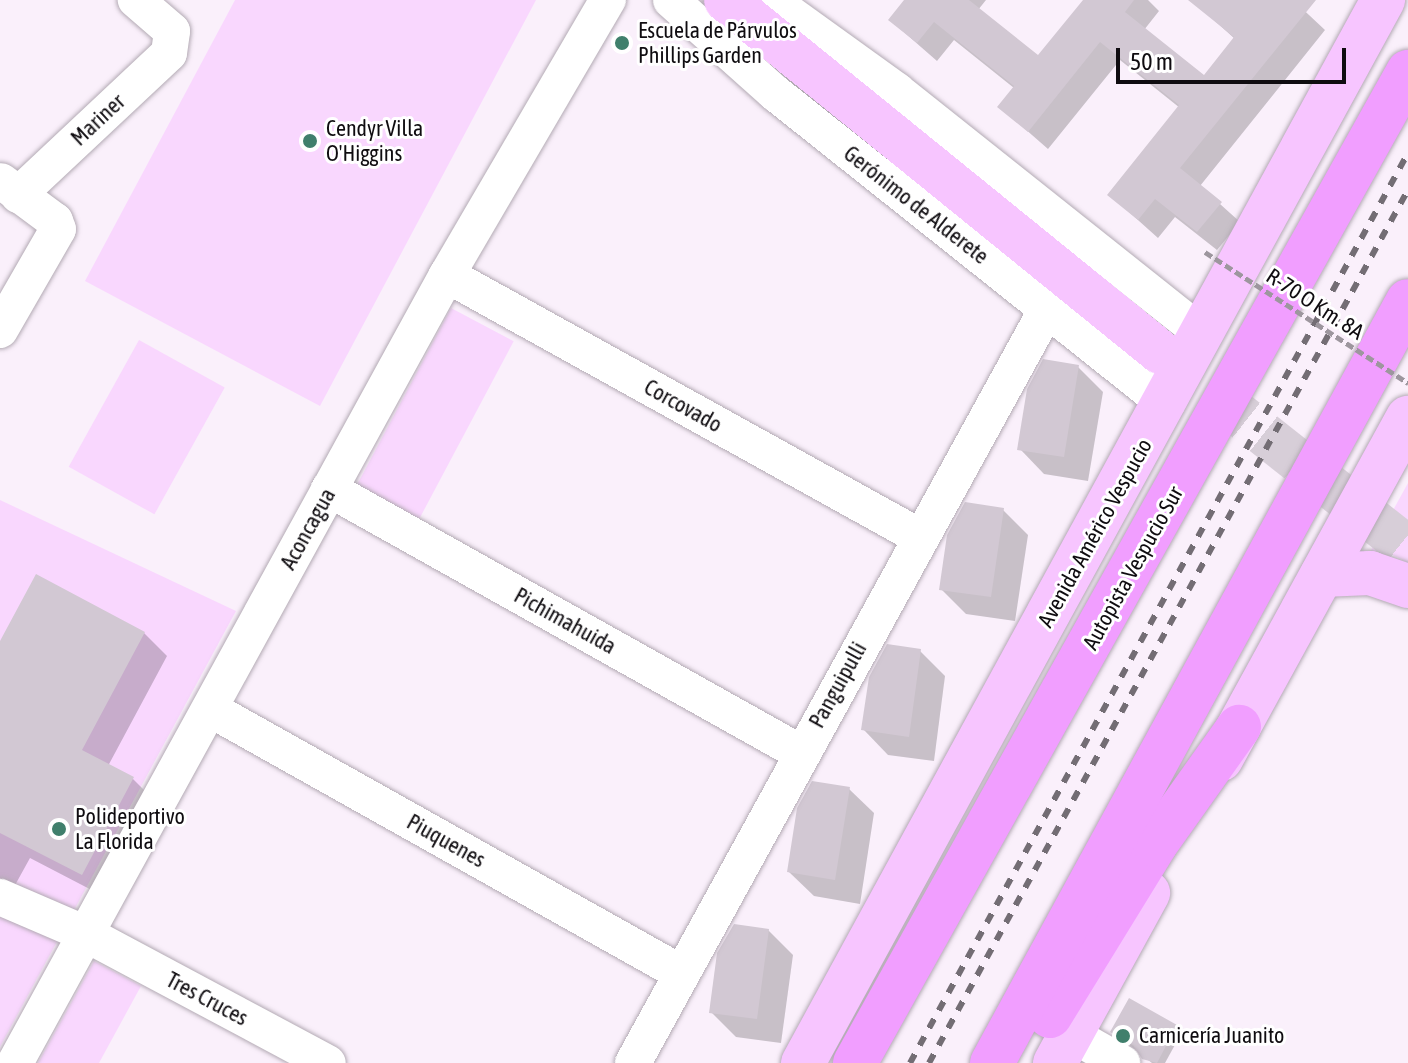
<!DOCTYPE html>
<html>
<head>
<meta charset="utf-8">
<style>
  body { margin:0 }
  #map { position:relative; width:1408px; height:1063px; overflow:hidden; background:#faf0fb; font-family:"Asap Condensed",sans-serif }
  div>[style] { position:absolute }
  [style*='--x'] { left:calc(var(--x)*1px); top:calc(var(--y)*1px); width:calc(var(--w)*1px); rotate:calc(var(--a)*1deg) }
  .green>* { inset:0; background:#f9d7fe; transform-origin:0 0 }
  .shadow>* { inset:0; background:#0003 }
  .building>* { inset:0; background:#d2c8d3 }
  .major-tunnel>* { height:44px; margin-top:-22px; transform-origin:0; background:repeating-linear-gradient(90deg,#d7ced8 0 44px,transparent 0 66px) }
  .roads { filter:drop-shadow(0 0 2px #b3aab4) drop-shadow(0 0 2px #b3aab4) }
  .minor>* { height:36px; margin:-18px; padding:0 18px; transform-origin:18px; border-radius:18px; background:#fff }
  .major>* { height:44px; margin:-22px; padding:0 22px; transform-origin:22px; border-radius:22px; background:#f7c5ff }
  .highway>* { height:44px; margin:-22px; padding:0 22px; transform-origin:22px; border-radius:22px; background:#f19eff }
  .rail>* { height:6px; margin-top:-3px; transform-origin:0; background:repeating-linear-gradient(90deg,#736d74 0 10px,transparent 0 20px) }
  .path-bridge>* { height:5px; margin-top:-2.5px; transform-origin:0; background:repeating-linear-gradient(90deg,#9d969e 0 8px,transparent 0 12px) }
  .dots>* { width:22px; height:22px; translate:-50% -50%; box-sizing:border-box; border:4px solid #fff; border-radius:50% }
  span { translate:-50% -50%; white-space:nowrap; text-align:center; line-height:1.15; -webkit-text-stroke:6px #fff; paint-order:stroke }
  .poi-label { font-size:22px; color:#0f0c10 }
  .left { translate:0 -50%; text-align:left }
  .street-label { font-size:22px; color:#0f0c10 }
  .scale { position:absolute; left:1116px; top:48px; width:230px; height:36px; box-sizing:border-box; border:4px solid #0f0c10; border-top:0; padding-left:10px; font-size:24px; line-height:28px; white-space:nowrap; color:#0f0c10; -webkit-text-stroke:6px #fff; paint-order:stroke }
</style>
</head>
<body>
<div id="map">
  <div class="green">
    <i style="clip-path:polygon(235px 0,536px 0,320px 406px,85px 281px)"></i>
    <i style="left:451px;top:308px;width:71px;height:207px;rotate:28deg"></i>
    <i style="left:139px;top:340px;width:98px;height:145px;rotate:29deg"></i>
    <i style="clip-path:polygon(1408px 483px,1408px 563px,1393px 555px,1369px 554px)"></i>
    <i style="clip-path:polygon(0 500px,236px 611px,0 1047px)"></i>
    <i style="clip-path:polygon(94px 961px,141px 986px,99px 1063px,38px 1063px)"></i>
  </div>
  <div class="shadow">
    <i style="clip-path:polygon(906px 0,986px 0,978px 10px,1039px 58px,1085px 0,1148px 0,1159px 11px,1144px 30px,1204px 77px,1235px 39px,1195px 3px,1197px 0,1293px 0,1325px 30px,1200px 186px,1240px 222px,1217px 250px,1175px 217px,1158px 238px,1110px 195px,1180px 108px,1120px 60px,1048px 149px,1000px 107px,1014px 88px,954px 40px,937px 61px,890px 20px)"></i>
    <i style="clip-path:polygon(1078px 367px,1103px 392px,1088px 481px,1044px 474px,1020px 449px)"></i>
    <i style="clip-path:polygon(1003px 510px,1028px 535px,1015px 621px,966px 614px,941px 589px)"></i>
    <i style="clip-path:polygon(144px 633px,167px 656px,108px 766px,133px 779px,156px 802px,105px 897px,30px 858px,14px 887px,0 880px,0 645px)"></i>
    <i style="clip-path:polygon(920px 651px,945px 676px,934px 761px,888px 755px,864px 730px)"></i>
    <i style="clip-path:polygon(849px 789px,874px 813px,860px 904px,814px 896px,789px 872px)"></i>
    <i style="clip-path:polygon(768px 930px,793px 955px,781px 1043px,736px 1037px,711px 1012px)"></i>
    <i style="clip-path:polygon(1176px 1026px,1182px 1032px,1165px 1063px,1152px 1063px,1113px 1032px)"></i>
  </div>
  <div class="building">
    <i style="clip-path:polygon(904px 0,969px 0,1038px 55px,1083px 0,1134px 0,1125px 12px,1204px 75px,1234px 37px,1188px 0,1316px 0,1180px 168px,1222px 202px,1197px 232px,1155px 199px,1138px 220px,1107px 195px,1179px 105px,1100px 42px,1028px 132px,997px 107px,1014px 86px,934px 22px,917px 43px,888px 20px)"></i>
    <i style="clip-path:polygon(1043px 359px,1079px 365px,1064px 457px,1017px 450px,1027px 389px)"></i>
    <i style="clip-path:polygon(965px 502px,1004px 508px,991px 597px,939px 590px,947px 535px)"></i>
    <i style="clip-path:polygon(36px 574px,145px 632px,82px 750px,134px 777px,82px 875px,0 833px,0 641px)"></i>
    <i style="clip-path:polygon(887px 644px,921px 649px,909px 737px,861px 730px,869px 677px)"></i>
    <i style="clip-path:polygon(812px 781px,850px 787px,835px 880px,787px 872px,797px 808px)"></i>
    <i style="clip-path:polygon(734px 924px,769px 929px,757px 1019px,709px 1013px,717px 953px)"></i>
    <i style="clip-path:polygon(1129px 998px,1177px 1025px,1157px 1063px,1142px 1059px,1133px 1045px,1110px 1032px)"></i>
  </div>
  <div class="major-tunnel">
    <i style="--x:1160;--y:352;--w:316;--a:38.3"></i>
  </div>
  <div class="roads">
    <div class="minor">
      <i style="--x:671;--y:0;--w:140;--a:41.8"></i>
      <i style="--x:775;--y:93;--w:500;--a:38.5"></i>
      <i style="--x:771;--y:0;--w:155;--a:35.8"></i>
      <i style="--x:897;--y:91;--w:392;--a:38.5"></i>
      <i style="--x:18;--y:195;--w:207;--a:-43.2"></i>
      <i style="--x:169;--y:53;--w:22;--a:-82"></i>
      <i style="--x:172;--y:31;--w:48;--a:-139.3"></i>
      <i style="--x:447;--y:275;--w:541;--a:28.98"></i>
      <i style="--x:0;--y:330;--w:116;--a:-60.1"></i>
      <i style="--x:58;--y:229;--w:9;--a:-111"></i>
      <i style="--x:55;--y:221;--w:67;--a:-143.5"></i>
      <i style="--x:329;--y:489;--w:541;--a:29.22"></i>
      <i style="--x:210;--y:709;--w:540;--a:29.27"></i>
      <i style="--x:0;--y:897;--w:94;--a:23.3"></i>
      <i style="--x:86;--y:934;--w:274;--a:28.1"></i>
      <i style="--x:1071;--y:1034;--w:59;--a:29.6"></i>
      <i style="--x:15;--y:1063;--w:899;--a:-61.27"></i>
      <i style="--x:447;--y:275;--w:319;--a:-59.7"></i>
      <i style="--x:633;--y:1063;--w:860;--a:-61.23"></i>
    </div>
    <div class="major">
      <i style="--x:726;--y:0;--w:559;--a:39.04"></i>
      <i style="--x:1322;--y:575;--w:48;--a:-2.4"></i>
      <i style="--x:1370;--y:573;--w:40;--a:18.9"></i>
      <i style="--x:1221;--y:759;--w:389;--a:-61.3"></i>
      <i style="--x:803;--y:1063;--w:1211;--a:-61.38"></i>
      <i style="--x:1055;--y:1063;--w:194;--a:-61.3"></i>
    </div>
    <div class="highway">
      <i style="--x:1050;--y:1016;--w:201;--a:-58.4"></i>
      <i style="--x:1155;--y:845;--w:145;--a:-54.6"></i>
      <i style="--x:855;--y:1063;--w:1135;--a:-60.84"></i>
      <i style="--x:992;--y:1063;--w:868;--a:-61.37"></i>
    </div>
  </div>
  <div class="rail">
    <i style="--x:910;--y:1063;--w:1037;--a:-61.31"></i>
    <i style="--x:929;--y:1063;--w:996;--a:-61.25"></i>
  </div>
  <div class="path-bridge">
    <i style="--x:1205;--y:252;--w:242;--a:32.8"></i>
  </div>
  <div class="dots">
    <i style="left:622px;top:43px;background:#407f6c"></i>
    <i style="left:310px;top:141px;background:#407f6c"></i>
    <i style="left:59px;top:829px;background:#407f6c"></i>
    <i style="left:1123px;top:1036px;background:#407f6c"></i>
  </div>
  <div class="poi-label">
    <span class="left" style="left:638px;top:43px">Escuela de Párvulos<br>Phillips Garden</span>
    <span class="left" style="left:326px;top:141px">Cendyr Villa<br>O'Higgins</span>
    <span class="left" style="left:75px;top:829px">Polideportivo<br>La Florida</span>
    <span class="left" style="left:1139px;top:1036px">Carnicería Juanito</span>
  </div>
  <div class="street-label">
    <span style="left:98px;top:120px;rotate:-43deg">Mariner</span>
    <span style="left:916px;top:205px;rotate:38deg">Gerónimo de Alderete</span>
    <span style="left:1315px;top:304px;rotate:33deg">R-70 O Km. 8A</span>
    <span style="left:683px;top:406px;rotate:29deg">Corcovado</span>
    <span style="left:308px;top:529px;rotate:-61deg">Aconcagua</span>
    <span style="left:1095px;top:533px;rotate:-61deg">Avenida Américo Vespucio</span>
    <span style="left:1133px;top:568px;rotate:-61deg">Autopista Vespucio Sur</span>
    <span style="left:565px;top:621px;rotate:29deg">Pichimahuida</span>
    <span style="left:838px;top:685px;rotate:-61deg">Panguipulli</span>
    <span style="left:446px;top:841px;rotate:29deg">Piuquenes</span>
    <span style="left:207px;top:999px;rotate:28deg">Tres Cruces</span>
  </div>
  <div class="scale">50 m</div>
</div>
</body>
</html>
